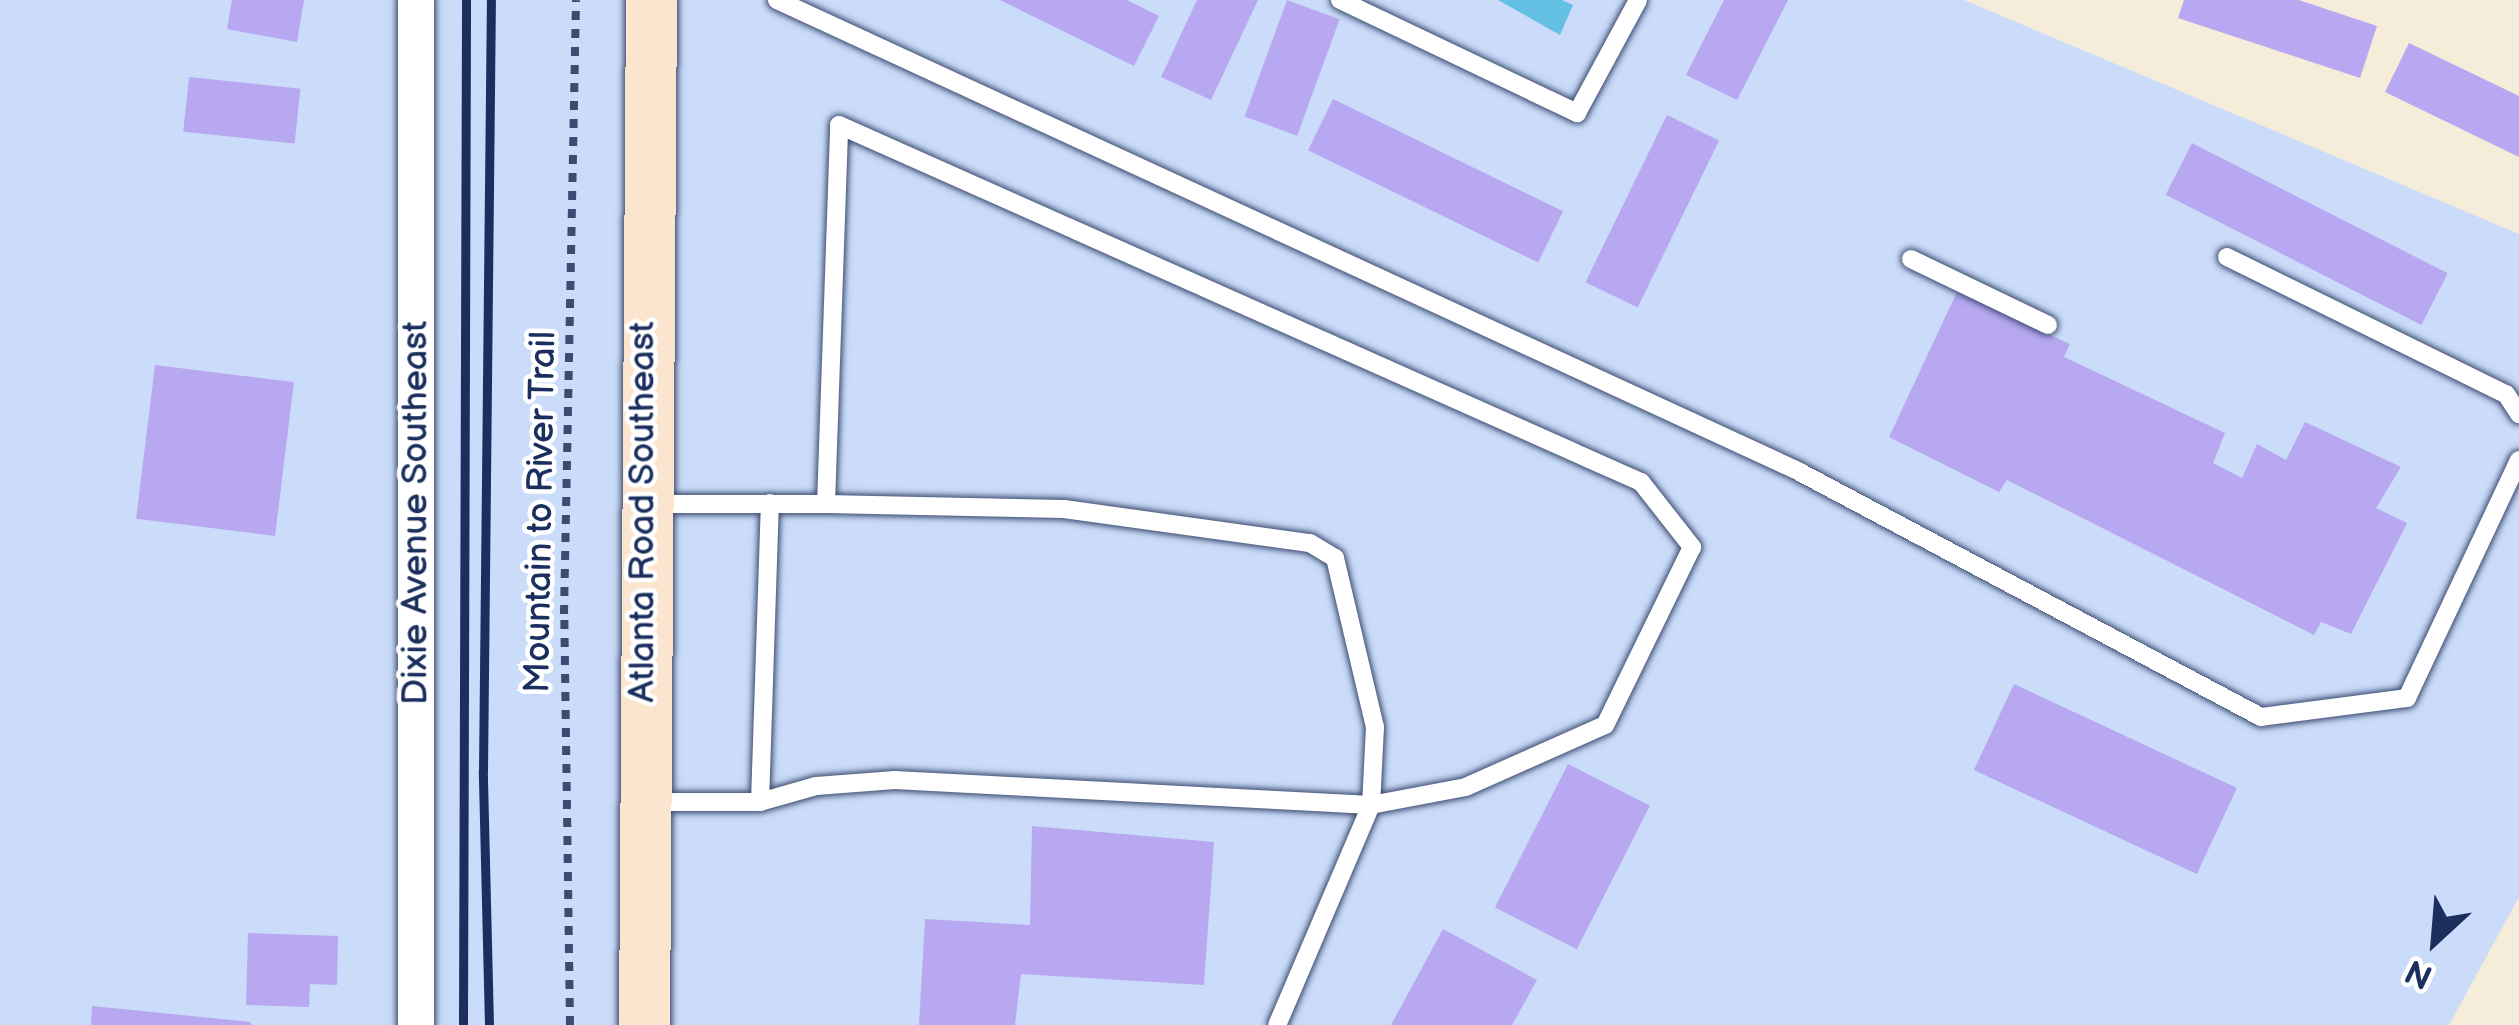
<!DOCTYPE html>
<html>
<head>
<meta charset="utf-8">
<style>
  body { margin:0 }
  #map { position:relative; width:2519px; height:1025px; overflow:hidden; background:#f6ecda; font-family:"Balsamiq Sans",sans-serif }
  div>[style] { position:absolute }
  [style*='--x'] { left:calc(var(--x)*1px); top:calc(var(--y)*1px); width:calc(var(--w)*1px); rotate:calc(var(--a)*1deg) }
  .built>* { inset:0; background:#cadcf9 }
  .water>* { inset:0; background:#64c0e2 }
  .building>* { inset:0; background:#b7a8f1; transform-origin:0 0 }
  .path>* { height:8px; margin-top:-4px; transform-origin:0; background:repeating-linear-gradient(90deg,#3c4b71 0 9px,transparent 0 18px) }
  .roads { filter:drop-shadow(0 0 3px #3c4b71) drop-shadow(0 0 3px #3c4b71) }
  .service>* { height:18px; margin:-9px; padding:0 9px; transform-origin:9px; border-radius:9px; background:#fff }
  .minor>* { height:36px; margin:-18px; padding:0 18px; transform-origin:18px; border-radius:18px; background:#fff }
  .secondary>* { height:51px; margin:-25.5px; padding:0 25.5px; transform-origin:25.5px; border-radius:25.5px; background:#fbe5cf }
  .rail>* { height:9px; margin:-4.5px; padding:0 4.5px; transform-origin:4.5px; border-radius:4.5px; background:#1b2f5e }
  span { translate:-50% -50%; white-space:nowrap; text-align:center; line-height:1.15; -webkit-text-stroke:9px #fff; paint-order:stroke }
  .street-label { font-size:36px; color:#1b2f5e }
  .north { position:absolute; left:2375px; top:881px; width:120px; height:120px; -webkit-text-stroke:9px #fff; paint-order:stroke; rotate:206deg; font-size:33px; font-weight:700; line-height:48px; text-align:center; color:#1b2f5e }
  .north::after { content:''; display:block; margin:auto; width:42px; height:54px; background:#1b2f5e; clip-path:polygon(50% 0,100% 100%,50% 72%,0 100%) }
</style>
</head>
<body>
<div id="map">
  <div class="built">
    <i style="clip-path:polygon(0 0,1964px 0,2519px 234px,2519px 897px,2449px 1025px,0 1025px)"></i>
  </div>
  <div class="water">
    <i style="clip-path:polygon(1498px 0,1562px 0,1573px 5px,1560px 35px)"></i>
  </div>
  <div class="building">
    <i style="clip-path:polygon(232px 0,304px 0,297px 42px,227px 29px)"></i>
    <i style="clip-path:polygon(1000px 0,1127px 0,1159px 16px,1134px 66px)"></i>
    <i style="clip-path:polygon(1197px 0,1258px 0,1211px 100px,1161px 77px)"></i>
    <i style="left:1287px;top:0;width:56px;height:124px;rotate:20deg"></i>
    <i style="clip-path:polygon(1724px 0,1788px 0,1737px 100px,1686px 75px)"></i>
    <i style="clip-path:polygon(2184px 0,2299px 0,2377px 26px,2360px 78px,2178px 18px)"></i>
    <i style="clip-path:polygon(2409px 43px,2519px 96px,2519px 157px,2385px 92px)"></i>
    <i style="left:189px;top:77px;width:112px;height:55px;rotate:6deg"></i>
    <i style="left:1333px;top:99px;width:256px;height:57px;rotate:26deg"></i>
    <i style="left:1667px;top:115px;width:58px;height:186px;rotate:26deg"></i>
    <i style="left:2192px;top:143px;width:287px;height:58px;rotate:27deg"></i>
    <i style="clip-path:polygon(1957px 292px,2070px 344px,2064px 357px,2225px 433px,2213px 463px,2242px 478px,2257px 444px,2286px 460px,2305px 422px,2401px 467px,2376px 508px,2407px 523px,2351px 634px,2321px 622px,2314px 635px,2007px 480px,1999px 492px,1889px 437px)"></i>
    <i style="left:155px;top:365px;width:140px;height:155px;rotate:7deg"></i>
    <i style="left:2014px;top:684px;width:246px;height:95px;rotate:25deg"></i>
    <i style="left:1568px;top:764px;width:92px;height:161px;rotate:27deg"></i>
    <i style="clip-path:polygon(1032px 826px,1214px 842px,1204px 985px,1021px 974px,1015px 1025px,919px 1025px,925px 919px,1030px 925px)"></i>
    <i style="clip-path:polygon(1443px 929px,1537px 980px,1512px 1025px,1391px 1025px)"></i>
    <i style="clip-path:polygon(248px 933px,338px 936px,337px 985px,310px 984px,309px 1007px,246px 1005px)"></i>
    <i style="clip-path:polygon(92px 1006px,251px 1022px,251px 1025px,91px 1025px)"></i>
  </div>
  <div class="path">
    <i style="--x:570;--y:1025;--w:411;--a:-90.8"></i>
    <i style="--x:564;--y:614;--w:614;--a:-88.88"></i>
  </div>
  <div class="roads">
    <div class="service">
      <i style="--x:777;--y:0;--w:1120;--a:24.76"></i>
      <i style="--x:1794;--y:469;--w:529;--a:27.97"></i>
      <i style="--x:2261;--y:717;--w:147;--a:-7.4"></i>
      <i style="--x:2407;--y:698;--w:263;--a:-64.8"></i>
      <i style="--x:1340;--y:0;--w:263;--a:25.5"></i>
      <i style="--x:1577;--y:113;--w:128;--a:-61.6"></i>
      <i style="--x:2227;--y:257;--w:311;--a:26.2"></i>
      <i style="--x:2506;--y:394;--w:24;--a:57"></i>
      <i style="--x:1911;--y:259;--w:152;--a:25.7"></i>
      <i style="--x:654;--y:504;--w:172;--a:0"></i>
      <i style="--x:826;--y:504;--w:379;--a:-88"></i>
      <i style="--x:839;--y:125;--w:878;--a:24"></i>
      <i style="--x:1641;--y:482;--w:83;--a:51.9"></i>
      <i style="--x:1692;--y:547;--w:198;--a:116"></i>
      <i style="--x:1605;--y:725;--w:152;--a:156"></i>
      <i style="--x:1466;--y:787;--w:97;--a:169.3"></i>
      <i style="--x:1371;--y:805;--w:477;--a:-177"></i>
      <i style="--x:895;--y:780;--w:79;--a:175.7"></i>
      <i style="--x:816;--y:786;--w:58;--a:164.1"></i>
      <i style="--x:826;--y:504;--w:238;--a:1.2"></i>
      <i style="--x:1064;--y:509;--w:248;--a:7.9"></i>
      <i style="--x:1310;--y:543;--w:29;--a:31"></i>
      <i style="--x:1335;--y:558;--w:174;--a:76.7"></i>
      <i style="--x:1375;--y:727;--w:78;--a:92.9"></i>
      <i style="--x:1371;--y:805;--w:239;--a:113.1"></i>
      <i style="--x:646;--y:802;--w:114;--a:0"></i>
      <i style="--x:760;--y:802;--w:299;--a:-88.1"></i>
    </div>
    <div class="minor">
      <i style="--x:416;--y:1025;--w:1025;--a:-90"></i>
    </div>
    <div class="secondary">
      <i style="--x:644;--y:1025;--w:1025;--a:-89.61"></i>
    </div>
  </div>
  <div class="rail">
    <i style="--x:463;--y:1025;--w:1025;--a:-89.83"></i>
    <i style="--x:489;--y:1025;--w:254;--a:-91.4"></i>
    <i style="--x:483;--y:771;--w:771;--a:-89.41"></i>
  </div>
  <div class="street-label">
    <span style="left:541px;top:512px;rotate:-89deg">Mountain to River Trail</span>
    <span style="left:643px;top:512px;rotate:-90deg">Atlanta Road Southeast</span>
    <span style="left:416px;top:513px;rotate:-90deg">Dixie Avenue Southeast</span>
  </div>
  <div class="north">N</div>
</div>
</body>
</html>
